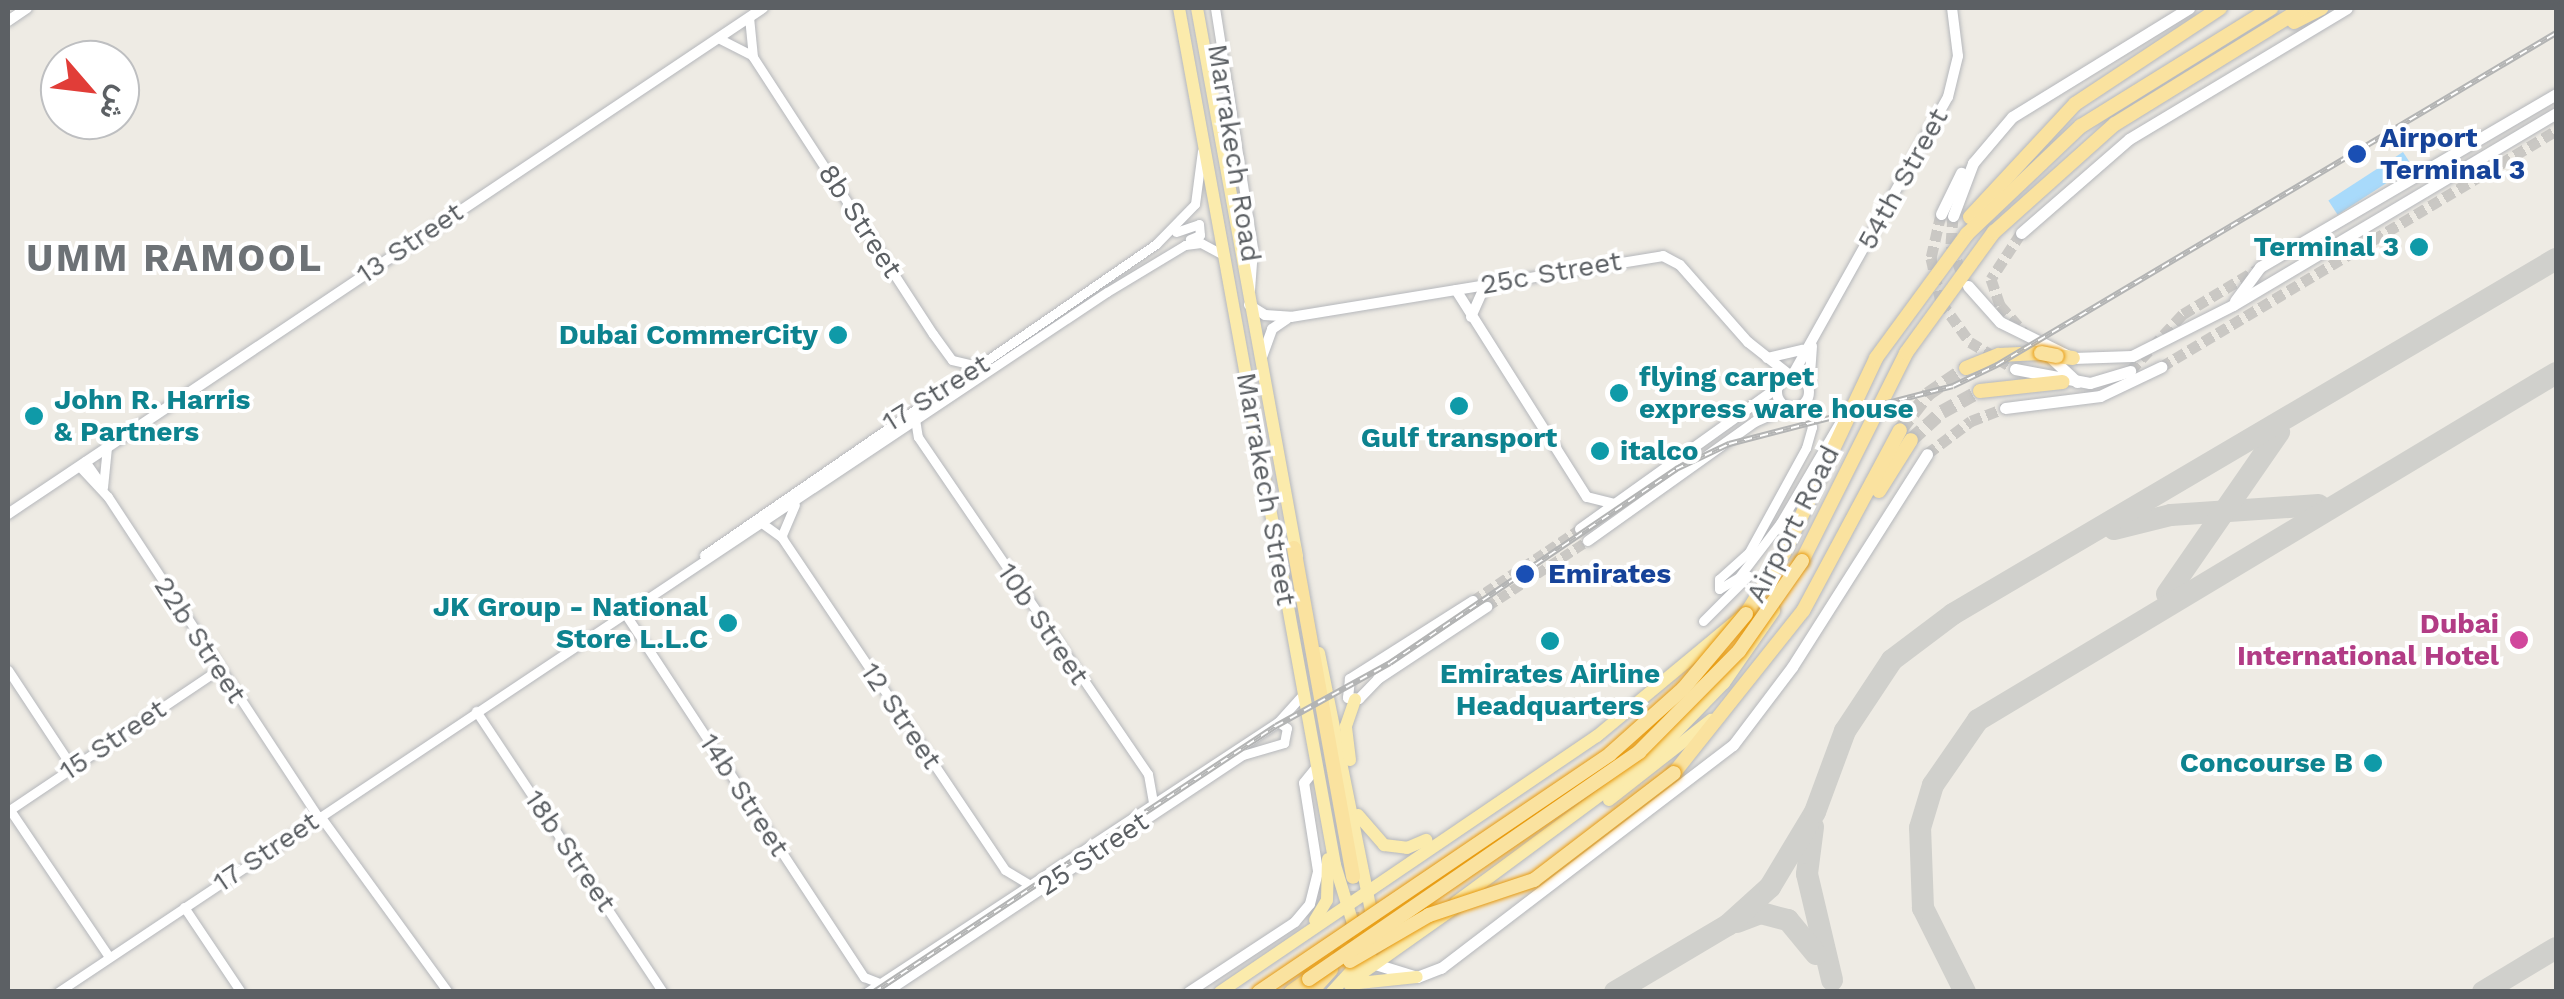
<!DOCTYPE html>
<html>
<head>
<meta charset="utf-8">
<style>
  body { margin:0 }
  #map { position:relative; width:2564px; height:999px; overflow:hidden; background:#eeebe4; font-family:"Work Sans",Vazirmatn,sans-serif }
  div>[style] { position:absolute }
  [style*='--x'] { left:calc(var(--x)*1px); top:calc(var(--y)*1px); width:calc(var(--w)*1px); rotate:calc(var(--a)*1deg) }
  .water>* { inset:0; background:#a8dafb; transform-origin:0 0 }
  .taxiway>* { height:22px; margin:-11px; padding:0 11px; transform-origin:11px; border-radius:11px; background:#d0d0cc }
  .tertiary-tunnel>* { height:10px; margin-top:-5px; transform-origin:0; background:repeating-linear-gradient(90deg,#cac8c4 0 10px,transparent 0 15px) }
  .secondary-tunnel>* { height:11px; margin-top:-5.5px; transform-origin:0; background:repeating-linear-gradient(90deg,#cac8c4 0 11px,transparent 0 16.5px) }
  .trunk-tunnel>* { height:14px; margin-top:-7px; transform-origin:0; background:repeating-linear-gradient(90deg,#cac8c4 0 14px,transparent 0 21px) }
  .roads { filter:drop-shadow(0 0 2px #b5b7bb) drop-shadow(0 0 2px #b5b7bb) }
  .minor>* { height:9px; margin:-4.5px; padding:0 4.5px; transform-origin:4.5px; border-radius:4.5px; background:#fff }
  .tertiary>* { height:10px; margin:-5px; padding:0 5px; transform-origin:5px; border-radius:5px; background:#fff }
  .tertiary>.ring { margin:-5px; padding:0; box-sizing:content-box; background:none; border:10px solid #fff; border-radius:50% }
  .secondary>* { height:11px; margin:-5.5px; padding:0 5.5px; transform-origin:5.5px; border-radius:5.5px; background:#fff }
  .primary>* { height:12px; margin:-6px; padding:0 6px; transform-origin:6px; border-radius:6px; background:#fbebac }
  .trunk>* { height:14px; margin:-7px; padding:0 7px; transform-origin:7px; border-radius:7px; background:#fae29f }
  .rail>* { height:6px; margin-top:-3px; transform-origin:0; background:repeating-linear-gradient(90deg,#fff 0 8px,#b3b4b4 0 16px); box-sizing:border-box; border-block:2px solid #b3b4b4 }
  .bridges { filter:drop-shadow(0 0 2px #e7990b) drop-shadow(0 0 2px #e7990b) }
  .trunk-bridge>* { height:14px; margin:-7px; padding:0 7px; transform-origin:7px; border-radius:7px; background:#fae29f }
  .dots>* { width:28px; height:28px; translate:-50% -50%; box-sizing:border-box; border:5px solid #fff; border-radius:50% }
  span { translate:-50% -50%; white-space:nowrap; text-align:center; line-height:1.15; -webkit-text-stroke:8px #fff; paint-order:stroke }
  .transit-label { font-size:28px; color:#164399; font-weight:700 }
  .left { translate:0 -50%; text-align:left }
  .street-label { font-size:28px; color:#5c6064 }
  .culture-label { font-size:28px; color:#0d838f; font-weight:700 }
  .right { translate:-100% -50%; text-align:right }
  .hotel-label { font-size:28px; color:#b23c85; font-weight:700 }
  .district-label { font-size:38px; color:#6d7276; font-weight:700; letter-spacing:2.5px }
  .frame { position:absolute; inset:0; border:10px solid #5c6064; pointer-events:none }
  .north { position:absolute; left:40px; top:40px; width:100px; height:100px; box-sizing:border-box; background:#fff; border:2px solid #bebfc1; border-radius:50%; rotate:118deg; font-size:28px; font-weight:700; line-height:40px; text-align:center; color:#5c6064 }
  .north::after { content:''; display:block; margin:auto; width:35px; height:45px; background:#e13d38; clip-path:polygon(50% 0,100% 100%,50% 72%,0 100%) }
</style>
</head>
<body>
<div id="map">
  <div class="water">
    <i style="left:2403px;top:152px;width:17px;height:89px;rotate:57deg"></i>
  </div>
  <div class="taxiway">
    <i style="--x:2114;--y:529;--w:59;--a:-13.8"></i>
    <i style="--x:2171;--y:515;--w:148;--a:-3.9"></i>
    <i style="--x:2167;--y:594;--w:197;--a:-55.3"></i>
    <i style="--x:1813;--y:827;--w:47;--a:97.3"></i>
    <i style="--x:1807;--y:874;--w:109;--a:76.7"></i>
    <i style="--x:1737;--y:922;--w:26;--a:-21"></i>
    <i style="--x:1761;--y:913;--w:28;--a:15"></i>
    <i style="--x:1788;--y:920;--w:44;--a:50.5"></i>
    <i style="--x:1615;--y:992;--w:131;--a:-30.7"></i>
    <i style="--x:1728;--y:925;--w:57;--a:-42.1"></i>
    <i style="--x:1770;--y:887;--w:87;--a:-59"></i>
    <i style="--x:1815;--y:812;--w:86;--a:-69.7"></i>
    <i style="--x:1845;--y:731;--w:85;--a:-56.5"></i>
    <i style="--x:1892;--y:660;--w:76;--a:-37"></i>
    <i style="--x:1953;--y:614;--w:700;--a:-30.49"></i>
    <i style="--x:1965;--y:992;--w:94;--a:-116.6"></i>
    <i style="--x:1923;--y:908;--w:80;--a:-92.1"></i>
    <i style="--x:1920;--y:828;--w:45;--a:-73.2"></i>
    <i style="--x:1933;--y:785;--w:79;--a:-55.3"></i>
    <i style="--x:1978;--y:720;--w:674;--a:-30.98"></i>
    <i style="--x:2483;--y:992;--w:85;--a:-31.1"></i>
  </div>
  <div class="tertiary-tunnel">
    <i style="--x:1473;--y:601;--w:129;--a:-33.9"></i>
    <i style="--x:1487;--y:607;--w:121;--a:-33.2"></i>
  </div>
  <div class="secondary-tunnel">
    <i style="--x:1941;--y:214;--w:45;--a:102.8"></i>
    <i style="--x:1931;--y:258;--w:45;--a:77.2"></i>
    <i style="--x:1941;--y:302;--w:49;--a:54.1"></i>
    <i style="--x:1970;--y:342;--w:52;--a:31"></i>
    <i style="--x:1953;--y:216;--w:29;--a:94"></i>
    <i style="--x:1951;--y:245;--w:36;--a:69"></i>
    <i style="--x:2021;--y:233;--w:55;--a:123.1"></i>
    <i style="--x:1991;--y:279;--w:28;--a:71"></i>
    <i style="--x:2000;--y:305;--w:37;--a:49"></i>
    <i style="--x:2161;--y:367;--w:460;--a:-30.9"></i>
    <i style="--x:2130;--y:371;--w:78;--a:-47.1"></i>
    <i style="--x:2183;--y:314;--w:87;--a:-31"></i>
    <i style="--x:1927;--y:454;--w:55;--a:-36.9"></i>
    <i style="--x:1971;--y:421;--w:36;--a:-21"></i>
  </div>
  <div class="trunk-tunnel">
    <i style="--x:1900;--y:430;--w:46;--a:-52.1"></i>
    <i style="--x:1928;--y:394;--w:46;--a:-34.4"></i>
    <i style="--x:1911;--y:440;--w:42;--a:-42.1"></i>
    <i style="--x:1942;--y:412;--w:43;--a:-28.9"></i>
    <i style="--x:1337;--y:961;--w:38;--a:-67"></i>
    <i style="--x:1352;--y:926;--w:49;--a:-88.8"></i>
  </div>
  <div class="roads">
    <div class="minor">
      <i style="--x:1215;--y:8;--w:244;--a:81"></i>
      <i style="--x:1253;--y:249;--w:41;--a:94.2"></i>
      <i style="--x:749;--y:17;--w:40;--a:84.3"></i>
      <i style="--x:753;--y:57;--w:330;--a:57"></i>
      <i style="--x:933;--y:334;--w:32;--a:54"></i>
      <i style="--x:952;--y:360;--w:26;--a:13"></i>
      <i style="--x:718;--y:38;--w:37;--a:27"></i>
      <i style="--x:1176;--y:232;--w:24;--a:-19"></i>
      <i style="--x:1199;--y:224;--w:11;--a:85"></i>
      <i style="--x:1200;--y:235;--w:11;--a:158"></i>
      <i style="--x:923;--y:404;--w:17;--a:118"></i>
      <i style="--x:915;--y:419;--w:18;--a:81"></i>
      <i style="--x:918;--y:437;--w:408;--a:55.7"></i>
      <i style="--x:1148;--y:774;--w:28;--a:80"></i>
      <i style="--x:85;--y:461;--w:29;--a:55"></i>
      <i style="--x:79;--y:466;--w:42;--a:46.9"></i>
      <i style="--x:108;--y:497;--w:383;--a:56.7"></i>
      <i style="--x:103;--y:487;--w:40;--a:-84.3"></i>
      <i style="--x:759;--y:521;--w:29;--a:36"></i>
      <i style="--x:782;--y:538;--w:400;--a:56.1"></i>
      <i style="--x:1005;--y:870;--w:27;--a:31"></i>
      <i style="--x:1781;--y:522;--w:69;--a:127.4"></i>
      <i style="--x:1739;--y:577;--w:23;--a:149"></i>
      <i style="--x:1719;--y:589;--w:10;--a:-90"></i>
      <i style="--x:1719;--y:579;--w:40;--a:-42"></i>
      <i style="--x:1749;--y:552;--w:119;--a:-61.3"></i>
      <i style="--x:1806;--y:448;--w:22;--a:-74"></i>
      <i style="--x:1812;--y:427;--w:24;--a:-109"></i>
      <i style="--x:1779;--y:525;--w:134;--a:-59.6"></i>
      <i style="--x:782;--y:535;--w:33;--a:-67"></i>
      <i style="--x:704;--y:555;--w:549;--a:-34.53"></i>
      <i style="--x:1156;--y:244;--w:56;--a:-45.7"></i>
      <i style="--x:1195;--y:204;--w:53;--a:-82.5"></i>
      <i style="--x:624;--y:612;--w:437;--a:56.7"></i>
      <i style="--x:864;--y:977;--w:17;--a:21"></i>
      <i style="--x:1703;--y:621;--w:64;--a:-45"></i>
      <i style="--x:8;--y:670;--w:116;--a:56.6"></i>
      <i style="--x:476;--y:711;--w:338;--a:56.4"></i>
      <i style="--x:10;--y:810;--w:177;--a:56"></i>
      <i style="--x:8;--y:811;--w:254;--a:-33.9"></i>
      <i style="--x:320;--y:816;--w:218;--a:54"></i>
      <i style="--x:184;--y:907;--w:102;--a:56.2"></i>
      <i style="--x:58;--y:992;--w:1261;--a:-33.72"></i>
      <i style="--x:1107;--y:292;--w:91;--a:-31.1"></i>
      <i style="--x:1185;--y:245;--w:16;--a:-7"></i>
      <i style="--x:1201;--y:243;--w:27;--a:28"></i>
      <i style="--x:867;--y:992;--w:492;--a:-33.3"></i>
      <i style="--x:1278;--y:722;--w:39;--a:-48"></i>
      <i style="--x:886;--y:992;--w:429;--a:-33.6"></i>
      <i style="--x:1243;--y:755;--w:43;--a:-16.3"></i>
      <i style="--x:1284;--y:743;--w:15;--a:-79"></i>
      <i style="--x:1287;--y:728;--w:11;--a:-146"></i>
    </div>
    <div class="tertiary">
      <i style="--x:8;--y:21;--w:23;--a:-34"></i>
      <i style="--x:1456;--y:290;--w:245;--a:57.7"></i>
      <i style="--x:1587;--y:497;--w:29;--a:14"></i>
      <i style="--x:1249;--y:305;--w:19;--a:32"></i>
      <i style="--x:1265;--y:315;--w:26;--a:4"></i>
      <i style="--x:1291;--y:317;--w:377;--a:-9.3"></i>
      <i style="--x:1663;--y:256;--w:19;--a:28"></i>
      <i style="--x:1680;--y:265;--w:103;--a:48.6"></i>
      <i style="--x:1748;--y:342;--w:55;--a:38.3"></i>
      <i style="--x:1471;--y:317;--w:35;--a:-66"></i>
      <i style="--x:1262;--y:357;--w:30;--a:-70"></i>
      <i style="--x:1272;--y:329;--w:18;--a:-34"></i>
      <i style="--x:1767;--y:358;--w:37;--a:-13"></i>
      <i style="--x:1792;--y:376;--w:320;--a:-60.8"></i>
      <i style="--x:1948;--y:97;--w:42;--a:-76.3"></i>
      <i style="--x:1958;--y:56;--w:48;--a:-97.1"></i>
      <i class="ring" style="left:1777px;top:376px;width:22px;height:22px"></i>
      <i style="--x:1809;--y:388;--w:42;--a:-85.9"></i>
      <i style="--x:8;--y:514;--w:909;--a:-33.83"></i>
      <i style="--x:1580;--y:529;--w:244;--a:-35.6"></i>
      <i style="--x:1588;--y:541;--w:205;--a:-35.5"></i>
      <i style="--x:1755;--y:422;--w:37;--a:-24"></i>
      <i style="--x:1473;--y:601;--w:146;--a:147.6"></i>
      <i style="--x:1350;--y:679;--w:19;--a:96"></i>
      <i style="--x:1348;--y:698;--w:11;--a:5"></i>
      <i style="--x:1359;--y:699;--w:28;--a:-46"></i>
      <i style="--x:1378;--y:679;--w:131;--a:-33.4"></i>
      <i style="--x:1189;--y:992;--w:127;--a:-33.4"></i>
      <i style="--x:1295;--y:922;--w:23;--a:-50"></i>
      <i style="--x:1310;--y:904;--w:34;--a:-76"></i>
      <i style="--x:1318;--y:871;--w:89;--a:-99"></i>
      <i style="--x:1304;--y:783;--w:21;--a:-51"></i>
    </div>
    <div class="secondary">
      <i style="--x:1941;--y:214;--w:46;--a:-64"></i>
      <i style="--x:1953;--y:216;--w:57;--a:-69.3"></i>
      <i style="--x:1973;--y:163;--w:60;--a:-49.7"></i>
      <i style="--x:2012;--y:117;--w:208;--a:-31.6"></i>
      <i style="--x:2021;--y:233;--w:143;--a:-41"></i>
      <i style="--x:2129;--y:139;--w:254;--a:-31"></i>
      <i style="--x:1968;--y:286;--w:48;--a:48.4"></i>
      <i style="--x:2000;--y:322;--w:81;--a:26.3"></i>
      <i style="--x:2073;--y:358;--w:59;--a:-1.9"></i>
      <i style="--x:2132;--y:356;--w:113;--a:-26.8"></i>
      <i style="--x:2233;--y:305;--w:376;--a:-30.7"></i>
      <i style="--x:2235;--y:301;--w:42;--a:-53.7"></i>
      <i style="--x:2260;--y:267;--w:343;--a:-30.3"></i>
      <i style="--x:2045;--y:352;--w:44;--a:43.2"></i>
      <i style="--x:2015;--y:369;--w:76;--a:10.6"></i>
      <i style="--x:2090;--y:383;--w:42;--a:-16.7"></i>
      <i style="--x:2005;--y:408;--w:96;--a:-7.2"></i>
      <i style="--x:2100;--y:396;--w:68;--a:-25.4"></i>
      <i style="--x:1375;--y:964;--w:44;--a:17.2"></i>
      <i style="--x:1417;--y:977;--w:26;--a:-21"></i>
      <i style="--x:1441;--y:968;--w:367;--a:-37.4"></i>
      <i style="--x:1733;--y:745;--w:98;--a:-52.9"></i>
      <i style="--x:1792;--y:667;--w:252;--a:-57.6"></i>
    </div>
    <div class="primary">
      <i style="--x:1179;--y:8;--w:871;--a:79.68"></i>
      <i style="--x:1335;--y:865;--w:68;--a:72.9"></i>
      <i style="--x:1355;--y:930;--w:39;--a:60"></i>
      <i style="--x:1197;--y:8;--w:557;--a:79.66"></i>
      <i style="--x:1319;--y:653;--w:272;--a:78.6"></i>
      <i style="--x:1373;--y:920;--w:39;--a:105"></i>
      <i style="--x:1363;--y:958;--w:46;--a:132.4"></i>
      <i style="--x:1350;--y:760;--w:34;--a:-97"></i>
      <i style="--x:1346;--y:726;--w:28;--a:-71"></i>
      <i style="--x:1609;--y:800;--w:130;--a:-38.1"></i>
      <i style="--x:1358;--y:815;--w:40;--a:49"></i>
      <i style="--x:1384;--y:845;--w:23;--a:7"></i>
      <i style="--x:1407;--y:848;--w:21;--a:-23"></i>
      <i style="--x:1456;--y:902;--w:245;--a:-36.5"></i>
      <i style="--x:1653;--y:756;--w:102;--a:-45.8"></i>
      <i style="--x:1724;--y:683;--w:88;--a:-55.2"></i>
      <i style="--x:1315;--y:920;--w:23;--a:-59"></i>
      <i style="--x:1327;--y:900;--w:41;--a:-88.6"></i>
      <i style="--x:1351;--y:981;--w:125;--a:-35.2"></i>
      <i style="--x:1349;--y:984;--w:68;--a:-5.9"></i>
      <i style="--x:1220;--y:992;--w:456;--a:-34.2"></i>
      <i style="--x:1597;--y:736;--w:187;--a:-39.6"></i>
    </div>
    <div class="trunk">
      <i style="--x:2294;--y:22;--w:31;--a:-27"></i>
      <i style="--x:1970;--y:217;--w:154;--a:-47.1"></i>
      <i style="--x:2075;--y:104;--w:174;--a:-33.5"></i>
      <i style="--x:2057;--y:356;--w:16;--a:7"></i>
      <i style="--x:1966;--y:368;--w:35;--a:-22"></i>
      <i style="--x:1999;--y:355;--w:42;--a:-2.7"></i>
      <i style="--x:1980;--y:391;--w:83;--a:-6.2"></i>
      <i style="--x:1879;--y:491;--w:60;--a:-57.9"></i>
      <i style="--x:1294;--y:548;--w:334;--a:79.8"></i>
      <i style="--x:1802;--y:561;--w:233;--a:-63.4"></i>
      <i style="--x:1906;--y:353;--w:150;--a:-54"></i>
      <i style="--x:1994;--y:232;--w:162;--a:-41.8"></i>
      <i style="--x:2115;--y:124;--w:221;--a:-31.7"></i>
      <i style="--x:1746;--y:614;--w:72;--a:-58.1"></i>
      <i style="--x:1784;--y:553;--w:216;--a:-64.7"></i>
      <i style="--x:1876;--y:358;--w:154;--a:-53.7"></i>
      <i style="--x:1967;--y:234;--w:157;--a:-43.5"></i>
      <i style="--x:2081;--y:126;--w:224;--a:-31.8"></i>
      <i style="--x:1674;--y:773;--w:207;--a:-51.5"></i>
      <i style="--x:1803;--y:611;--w:205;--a:-61.8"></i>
      <i style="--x:1291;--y:992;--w:22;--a:-36"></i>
      <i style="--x:1311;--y:992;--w:30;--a:-48"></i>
    </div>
  </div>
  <div class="rail">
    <i style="--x:874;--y:992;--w:482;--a:-33.5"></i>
    <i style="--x:1276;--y:726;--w:130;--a:-28.9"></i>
    <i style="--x:1390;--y:663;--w:346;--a:-34.1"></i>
    <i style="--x:1676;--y:469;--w:59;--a:-25.3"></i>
    <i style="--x:1729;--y:444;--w:231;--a:-14.5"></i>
    <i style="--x:1953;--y:386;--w:49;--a:-25.5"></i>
    <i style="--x:1997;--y:365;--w:650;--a:-30.71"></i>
  </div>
  <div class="bridges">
    <div class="trunk-bridge">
      <i style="--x:2041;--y:353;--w:16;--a:11"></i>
      <i style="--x:1350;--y:961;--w:91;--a:-30.2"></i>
      <i style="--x:1429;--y:915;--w:111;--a:-18.4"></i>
      <i style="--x:1534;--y:880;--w:176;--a:-37.4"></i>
      <i style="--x:1309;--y:979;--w:401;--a:-34.5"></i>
      <i style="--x:1639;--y:752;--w:142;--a:-45.3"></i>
      <i style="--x:1739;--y:651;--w:110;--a:-55"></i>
      <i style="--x:1259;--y:992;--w:424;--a:-34.1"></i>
      <i style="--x:1610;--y:754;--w:98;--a:-41.7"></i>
      <i style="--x:1683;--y:689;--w:98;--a:-50"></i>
    </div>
  </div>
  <div class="dots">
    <i style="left:2357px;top:154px;background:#1a4fb4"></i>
    <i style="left:2419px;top:247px;background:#0f9aa8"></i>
    <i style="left:838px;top:335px;background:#0f9aa8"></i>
    <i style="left:1619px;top:393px;background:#0f9aa8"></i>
    <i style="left:1459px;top:406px;background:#0f9aa8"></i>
    <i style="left:34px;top:416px;background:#0f9aa8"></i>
    <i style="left:1600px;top:451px;background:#0f9aa8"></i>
    <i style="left:1525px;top:574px;background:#1a4fb4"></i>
    <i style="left:728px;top:623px;background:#0f9aa8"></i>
    <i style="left:2519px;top:640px;background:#d1479c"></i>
    <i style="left:1550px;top:641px;background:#0f9aa8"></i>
    <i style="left:2373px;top:763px;background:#0f9aa8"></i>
  </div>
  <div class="transit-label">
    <span class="left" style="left:2380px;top:154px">Airport<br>Terminal 3</span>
    <span class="left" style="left:1548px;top:574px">Emirates</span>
  </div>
  <div class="street-label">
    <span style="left:1234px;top:153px;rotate:81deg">Marrakech Road</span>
    <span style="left:1903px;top:179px;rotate:-61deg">54th Street</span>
    <span style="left:860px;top:221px;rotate:57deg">8b Street</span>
    <span style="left:410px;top:243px;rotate:-34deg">13 Street</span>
    <span style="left:1551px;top:273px;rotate:-10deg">25c Street</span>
    <span style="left:936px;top:393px;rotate:-32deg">17 Street</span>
    <span style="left:1266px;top:489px;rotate:80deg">Marrakech Street</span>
    <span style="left:1793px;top:524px;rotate:-63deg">Airport Road</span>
    <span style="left:1043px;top:624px;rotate:56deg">10b Street</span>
    <span style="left:200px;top:640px;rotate:57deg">22b Street</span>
    <span style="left:901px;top:716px;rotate:56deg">12 Street</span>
    <span style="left:113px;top:740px;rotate:-34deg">15 Street</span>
    <span style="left:744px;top:795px;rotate:57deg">14b Street</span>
    <span style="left:570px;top:851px;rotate:56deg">18b Street</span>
    <span style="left:266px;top:852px;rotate:-34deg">17 Street</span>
    <span style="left:1093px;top:854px;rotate:-34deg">25 Street</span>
  </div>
  <div class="culture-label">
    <span class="right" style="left:2399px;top:247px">Terminal 3</span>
    <span class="right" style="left:818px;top:335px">Dubai CommerCity</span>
    <span class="left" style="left:1639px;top:393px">flying carpet<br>express ware house</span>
    <span class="left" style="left:54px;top:416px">John R. Harris<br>&amp; Partners</span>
    <span style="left:1459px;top:438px">Gulf transport</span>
    <span class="left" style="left:1620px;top:451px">italco</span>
    <span class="right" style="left:708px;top:623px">JK Group - National<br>Store L.L.C</span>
    <span style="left:1550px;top:690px">Emirates Airline<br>Headquarters</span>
    <span class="right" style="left:2353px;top:763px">Concourse B</span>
  </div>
  <div class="hotel-label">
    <span class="right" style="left:2499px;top:640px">Dubai<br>International Hotel</span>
  </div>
  <div class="district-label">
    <span style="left:175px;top:259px">UMM RAMOOL</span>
  </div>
  <div class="frame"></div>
  <div class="north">ش</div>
</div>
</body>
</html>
